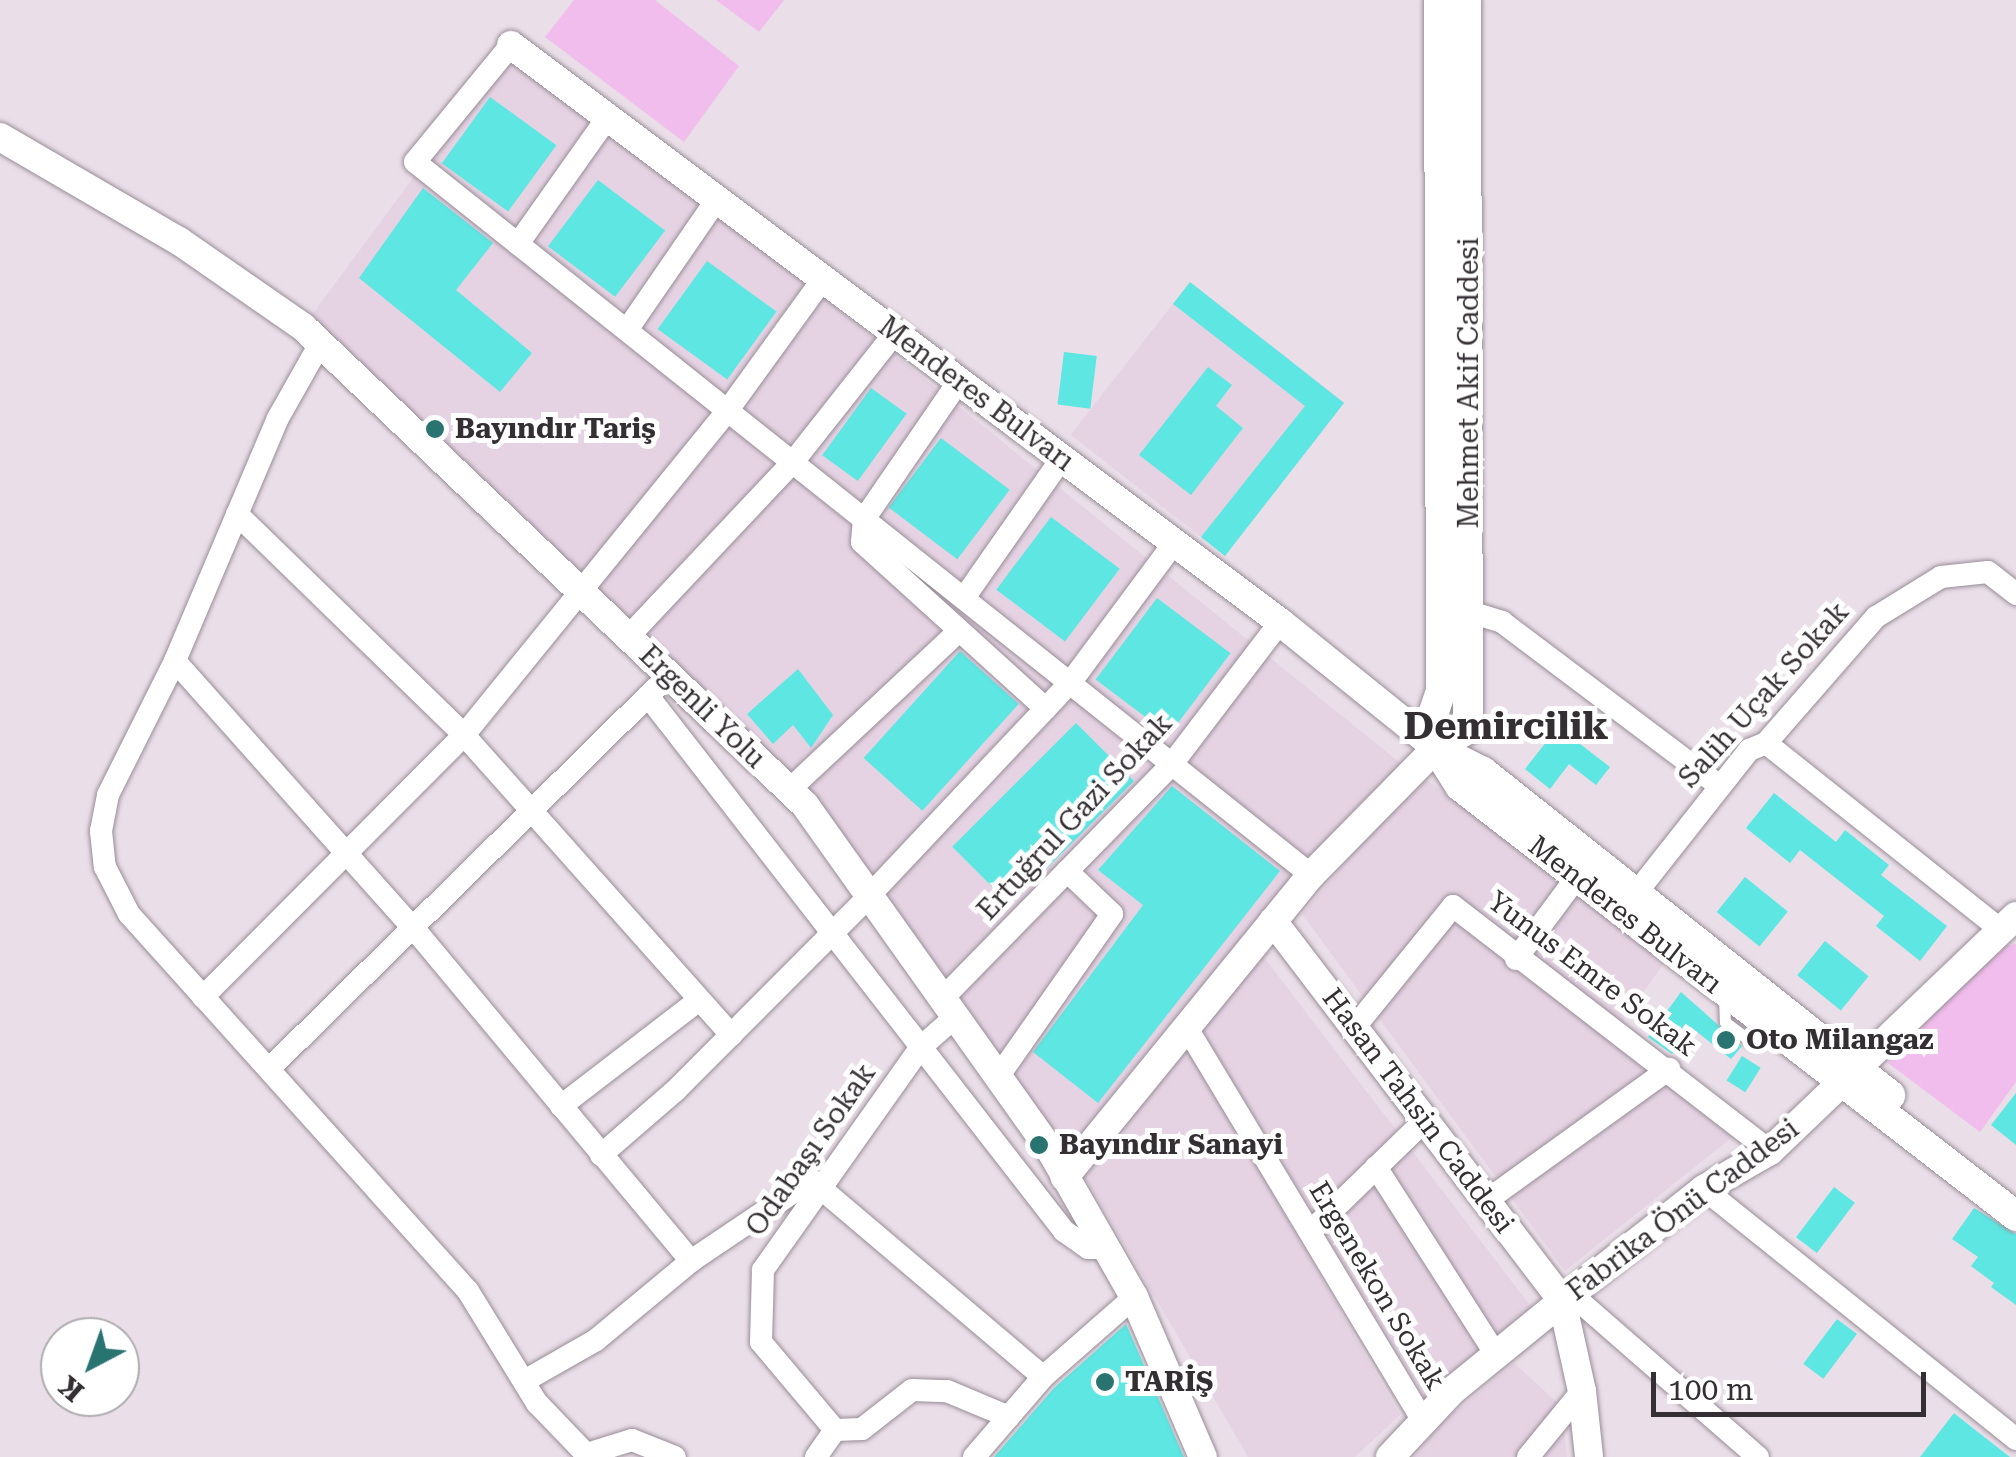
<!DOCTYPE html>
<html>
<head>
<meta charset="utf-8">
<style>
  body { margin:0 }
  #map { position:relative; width:2016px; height:1457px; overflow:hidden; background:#eadee8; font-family:"Roboto Serif",serif }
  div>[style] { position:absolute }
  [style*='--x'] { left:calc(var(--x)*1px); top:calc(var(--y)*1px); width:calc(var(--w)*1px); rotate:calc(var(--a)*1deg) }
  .built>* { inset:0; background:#e5d3e3; transform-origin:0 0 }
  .green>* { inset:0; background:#f1bdec }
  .building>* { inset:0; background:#5de6e2; transform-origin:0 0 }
  .roads { filter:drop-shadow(0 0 2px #988d97) drop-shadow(0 0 2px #988d97) }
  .service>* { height:11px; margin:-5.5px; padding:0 5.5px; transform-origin:5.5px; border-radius:5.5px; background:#fff }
  .minor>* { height:22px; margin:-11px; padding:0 11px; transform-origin:11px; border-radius:11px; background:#fff }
  .tertiary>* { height:28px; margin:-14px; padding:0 14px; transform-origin:14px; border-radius:14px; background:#fff }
  .secondary>* { height:30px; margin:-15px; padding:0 15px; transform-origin:15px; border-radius:15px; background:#fff }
  .dots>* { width:28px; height:28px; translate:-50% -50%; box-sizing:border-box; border:5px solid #fff; border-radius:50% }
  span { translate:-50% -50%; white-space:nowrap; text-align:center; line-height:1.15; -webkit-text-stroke:10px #fff; paint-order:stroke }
  .street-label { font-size:28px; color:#342f33 }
  .poi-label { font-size:28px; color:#342f33; font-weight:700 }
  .left { translate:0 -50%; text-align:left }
  .district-label { font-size:38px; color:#342f33; font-weight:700 }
  .north { position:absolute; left:40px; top:1317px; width:100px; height:100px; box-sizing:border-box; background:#fff; border:2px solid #aeacad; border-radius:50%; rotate:221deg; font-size:28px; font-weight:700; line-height:40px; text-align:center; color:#342f33 }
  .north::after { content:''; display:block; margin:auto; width:35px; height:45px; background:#297371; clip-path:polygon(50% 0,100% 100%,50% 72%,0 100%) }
  .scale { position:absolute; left:1651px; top:1372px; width:275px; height:45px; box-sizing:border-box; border:5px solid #342f33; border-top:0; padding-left:12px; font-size:30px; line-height:35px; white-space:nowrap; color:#342f33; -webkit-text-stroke:8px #fff; paint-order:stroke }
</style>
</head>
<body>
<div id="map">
  <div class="built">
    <i style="clip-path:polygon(511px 45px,1409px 770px,1065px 1177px,805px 805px,303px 327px)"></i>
    <i style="left:1190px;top:282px;width:196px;height:194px;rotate:38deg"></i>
    <i style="clip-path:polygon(1419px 775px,1670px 955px,1614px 1033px,1741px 1130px,1565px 1271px,1302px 914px)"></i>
    <i style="clip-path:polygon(1263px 956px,1532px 1308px,1425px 1399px,1201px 1029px)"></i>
    <i style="clip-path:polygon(1188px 1047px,1400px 1415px,1355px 1457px,1248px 1457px,1084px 1175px)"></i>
    <i style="clip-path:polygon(1514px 1363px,1562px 1407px,1567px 1457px,1413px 1457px,1442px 1423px)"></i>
  </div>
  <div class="green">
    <i style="clip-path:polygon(574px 0,655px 0,739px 66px,684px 142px,545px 37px)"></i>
    <i style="clip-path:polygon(716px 0,784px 0,759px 32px)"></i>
    <i style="clip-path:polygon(2016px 944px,2016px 1082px,1980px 1132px,1888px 1063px,1998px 947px)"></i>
  </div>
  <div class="building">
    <i style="left:490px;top:97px;width:82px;height:82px;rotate:36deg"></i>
    <i style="left:598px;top:180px;width:84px;height:83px;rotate:37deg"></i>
    <i style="clip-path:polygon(423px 188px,493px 243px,456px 290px,532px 353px,500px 392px,359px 278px)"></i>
    <i style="left:707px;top:261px;width:86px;height:84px;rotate:36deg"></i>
    <i style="clip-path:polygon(1190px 282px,1344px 403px,1225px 556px,1201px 537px,1305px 406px,1173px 304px)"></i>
    <i style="left:1064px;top:352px;width:33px;height:53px;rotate:7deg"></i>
    <i style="clip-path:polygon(1208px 367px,1232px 385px,1216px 406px,1243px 428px,1191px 495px,1139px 455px)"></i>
    <i style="left:871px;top:388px;width:44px;height:83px;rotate:36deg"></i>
    <i style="left:941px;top:438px;width:86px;height:87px;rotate:37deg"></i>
    <i style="left:1051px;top:517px;width:86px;height:91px;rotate:37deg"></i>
    <i style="left:1157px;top:598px;width:92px;height:102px;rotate:37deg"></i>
    <i style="left:960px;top:651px;width:79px;height:144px;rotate:42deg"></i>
    <i style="clip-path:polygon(798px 669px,833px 715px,811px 748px,793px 725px,773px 744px,747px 714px)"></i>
    <i style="left:1076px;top:723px;width:82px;height:175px;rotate:45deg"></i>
    <i style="clip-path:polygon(1558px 727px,1610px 767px,1596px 785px,1569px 764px,1550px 789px,1525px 769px)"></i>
    <i style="clip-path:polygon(1172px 786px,1280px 871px,1098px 1103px,1033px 1052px,1143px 905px,1098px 870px)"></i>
    <i style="clip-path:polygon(1774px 793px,1836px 842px,1845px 830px,1889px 865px,1881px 875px,1947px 926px,1920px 961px,1876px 926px,1884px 916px,1800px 850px,1790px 863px,1746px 828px)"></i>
    <i style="left:1745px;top:877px;width:55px;height:45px;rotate:39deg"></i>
    <i style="left:1825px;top:941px;width:56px;height:44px;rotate:39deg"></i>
    <i style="clip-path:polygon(1681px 992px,1742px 1046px,1731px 1059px,1691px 1027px,1672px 1054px,1648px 1037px)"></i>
    <i style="left:1742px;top:1056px;width:22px;height:29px;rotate:32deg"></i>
    <i style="clip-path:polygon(2016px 1093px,2016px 1145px,1991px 1125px)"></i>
    <i style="left:1834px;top:1187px;width:26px;height:63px;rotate:37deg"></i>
    <i style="clip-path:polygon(1974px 1208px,2016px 1234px,2016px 1305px,1991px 1287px,1994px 1283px,1971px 1266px,1978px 1257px,1952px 1239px)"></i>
    <i style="left:1837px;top:1319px;width:25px;height:56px;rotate:37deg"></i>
    <i style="clip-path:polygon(1126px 1324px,1184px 1457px,994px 1457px,1054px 1388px)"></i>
    <i style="clip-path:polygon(1954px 1413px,1974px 1429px,2010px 1457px,1920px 1457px)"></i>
  </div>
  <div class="roads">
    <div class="service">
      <i style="--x:1724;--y:996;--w:26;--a:88"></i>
      <i style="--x:1725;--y:1022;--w:34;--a:37"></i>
      <i style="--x:1752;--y:1042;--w:22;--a:-10"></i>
    </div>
    <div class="minor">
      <i style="--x:511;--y:45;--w:151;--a:129.4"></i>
      <i style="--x:415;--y:162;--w:1145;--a:38.51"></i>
      <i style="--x:518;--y:244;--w:156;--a:-54.7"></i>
      <i style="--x:627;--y:330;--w:159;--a:-55.5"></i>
      <i style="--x:321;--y:342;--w:87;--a:119.5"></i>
      <i style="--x:278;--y:418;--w:264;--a:113"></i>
      <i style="--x:175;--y:661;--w:150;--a:116.6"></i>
      <i style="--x:108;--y:795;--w:37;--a:101"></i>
      <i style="--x:101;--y:831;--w:36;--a:84"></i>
      <i style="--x:105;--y:867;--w:53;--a:62.9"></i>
      <i style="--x:129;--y:914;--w:507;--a:48.04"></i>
      <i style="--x:468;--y:1291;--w:132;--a:58.4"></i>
      <i style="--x:537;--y:1403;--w:75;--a:46.1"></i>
      <i style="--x:959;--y:381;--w:168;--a:124.5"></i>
      <i style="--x:864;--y:519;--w:23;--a:95"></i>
      <i style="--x:862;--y:542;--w:248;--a:42.2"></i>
      <i style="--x:237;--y:514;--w:317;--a:44.2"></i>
      <i style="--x:464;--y:735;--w:402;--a:48.3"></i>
      <i style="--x:964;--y:598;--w:171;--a:-55"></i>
      <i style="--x:1470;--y:612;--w:34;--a:17"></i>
      <i style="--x:1502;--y:622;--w:266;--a:37"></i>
      <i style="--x:629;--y:636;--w:239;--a:-46.7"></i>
      <i style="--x:793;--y:462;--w:164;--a:-51.7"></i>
      <i style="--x:175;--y:661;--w:370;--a:48.3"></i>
      <i style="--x:421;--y:937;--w:422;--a:50.2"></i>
      <i style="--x:648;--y:696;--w:678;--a:52.13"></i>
      <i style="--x:1064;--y:1231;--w:29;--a:35"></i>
      <i style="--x:1088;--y:1248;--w:18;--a:0"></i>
      <i style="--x:1766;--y:743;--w:300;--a:38.5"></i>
      <i style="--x:789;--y:790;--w:233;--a:-43.1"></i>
      <i style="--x:1637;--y:892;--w:181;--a:-51.7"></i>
      <i style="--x:1749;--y:750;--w:18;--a:-22"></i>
      <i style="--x:1766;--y:743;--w:167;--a:-48.9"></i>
      <i style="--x:1876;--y:617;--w:76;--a:-31.6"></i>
      <i style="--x:1941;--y:577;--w:47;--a:-6.1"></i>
      <i style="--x:1988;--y:572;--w:36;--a:38"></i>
      <i style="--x:1516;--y:959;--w:102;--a:-53.4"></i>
      <i style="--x:203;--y:997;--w:370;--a:-45.1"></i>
      <i style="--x:464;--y:735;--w:419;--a:-50.9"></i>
      <i style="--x:728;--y:410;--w:162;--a:-54.1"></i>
      <i style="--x:942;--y:999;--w:329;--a:-45.6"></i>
      <i style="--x:1172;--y:764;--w:178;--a:-52.7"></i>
      <i style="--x:1187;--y:1028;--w:458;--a:59"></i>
      <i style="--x:1354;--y:1028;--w:157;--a:-50.9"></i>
      <i style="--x:1453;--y:906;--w:401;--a:37.7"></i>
      <i style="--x:269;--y:1069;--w:543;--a:-44.55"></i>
      <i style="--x:998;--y:1077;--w:199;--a:-55"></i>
      <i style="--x:1112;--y:914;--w:62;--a:-136.3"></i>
      <i style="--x:561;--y:1106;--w:174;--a:-37.5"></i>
      <i style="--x:601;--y:1155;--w:99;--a:-40.9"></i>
      <i style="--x:676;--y:1090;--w:274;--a:-45.1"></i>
      <i style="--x:869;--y:896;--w:293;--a:-46.7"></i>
      <i style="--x:1070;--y:683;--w:174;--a:-53.4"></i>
      <i style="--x:1376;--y:1167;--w:223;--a:57.4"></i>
      <i style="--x:1704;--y:1189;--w:400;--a:38.7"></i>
      <i style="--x:1486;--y:1201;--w:226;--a:-35.8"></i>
      <i style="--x:1310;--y:1232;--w:161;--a:-44.2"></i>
      <i style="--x:1571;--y:1294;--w:248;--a:41.1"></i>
      <i style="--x:526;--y:1380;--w:81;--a:-29.7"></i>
      <i style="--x:596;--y:1340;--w:124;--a:-39.7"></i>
      <i style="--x:691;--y:1261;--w:145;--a:-34"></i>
      <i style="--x:811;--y:1180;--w:304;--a:40.3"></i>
      <i style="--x:835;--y:1430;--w:115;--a:-130.1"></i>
      <i style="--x:761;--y:1342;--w:72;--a:-88.4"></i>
      <i style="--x:763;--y:1270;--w:273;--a:-54.7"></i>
      <i style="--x:921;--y:1047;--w:45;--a:-41.4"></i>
      <i style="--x:587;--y:1454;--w:47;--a:-17.3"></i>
      <i style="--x:632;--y:1440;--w:46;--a:21.6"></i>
      <i style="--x:816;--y:1457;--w:33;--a:-55"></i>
      <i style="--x:835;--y:1430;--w:27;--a:-2"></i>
      <i style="--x:862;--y:1429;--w:63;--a:-38"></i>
      <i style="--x:912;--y:1390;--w:35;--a:2"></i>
      <i style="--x:947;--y:1391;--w:67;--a:22.8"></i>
      <i style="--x:974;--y:1457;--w:106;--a:-49.2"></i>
      <i style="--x:1043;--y:1377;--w:121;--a:-41.3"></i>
      <i style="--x:1528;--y:1457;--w:85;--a:-50.7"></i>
    </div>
    <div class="tertiary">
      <i style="--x:511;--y:45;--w:961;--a:36.88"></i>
      <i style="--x:1280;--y:622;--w:201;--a:38.9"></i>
      <i style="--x:1436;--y:748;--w:178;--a:134.5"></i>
      <i style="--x:1311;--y:875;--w:390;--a:129.2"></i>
      <i style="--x:0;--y:137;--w:207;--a:30.2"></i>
      <i style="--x:179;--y:241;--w:151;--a:34.7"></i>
      <i style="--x:303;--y:327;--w:693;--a:43.6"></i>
      <i style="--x:805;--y:805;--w:427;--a:54.6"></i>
      <i style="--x:1052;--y:1153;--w:166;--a:60.3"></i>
      <i style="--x:1134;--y:1297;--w:174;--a:66.7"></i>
      <i style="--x:1273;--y:921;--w:477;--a:52.7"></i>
      <i style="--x:1562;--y:1301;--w:92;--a:77.5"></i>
      <i style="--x:1582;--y:1391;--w:66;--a:83.9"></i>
      <i style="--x:1390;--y:1457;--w:92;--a:-46.8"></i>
      <i style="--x:1453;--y:1390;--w:141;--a:-39.2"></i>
      <i style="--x:1562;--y:1301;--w:181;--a:-38.3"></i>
      <i style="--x:1704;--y:1189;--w:76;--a:-29.9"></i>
      <i style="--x:1770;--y:1151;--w:340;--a:-43.7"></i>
    </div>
    <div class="secondary">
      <i style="--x:1439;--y:0;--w:691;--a:89.83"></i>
      <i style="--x:1441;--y:691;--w:34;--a:109"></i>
      <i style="--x:1430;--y:723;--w:26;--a:77"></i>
      <i style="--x:1436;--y:748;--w:45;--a:57.7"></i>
      <i style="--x:1460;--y:786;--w:703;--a:37.72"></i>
      <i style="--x:1436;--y:748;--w:37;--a:-31"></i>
      <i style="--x:1468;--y:729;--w:729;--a:-90.16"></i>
      <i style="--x:1439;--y:750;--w:49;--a:26.6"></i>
      <i style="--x:1483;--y:772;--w:520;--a:38.44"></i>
    </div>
  </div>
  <div class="dots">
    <i style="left:435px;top:429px;background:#297371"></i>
    <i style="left:1726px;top:1040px;background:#297371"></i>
    <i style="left:1039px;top:1145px;background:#297371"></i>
    <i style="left:1105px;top:1382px;background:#297371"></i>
  </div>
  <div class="street-label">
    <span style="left:1469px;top:383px;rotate:-90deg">Mehmet Akif Caddesi</span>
    <span style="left:976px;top:394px;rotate:37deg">Menderes Bulvarı</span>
    <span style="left:1764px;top:695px;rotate:-48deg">Salih Uçak Sokak</span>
    <span style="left:702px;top:707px;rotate:44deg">Ergenli Yolu</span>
    <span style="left:1075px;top:817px;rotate:-47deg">Ertuğrul Gazi Sokak</span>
    <span style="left:1625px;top:915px;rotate:38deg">Menderes Bulvarı</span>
    <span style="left:1592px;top:974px;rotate:37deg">Yunus Emre Sokak</span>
    <span style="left:1418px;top:1111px;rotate:53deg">Hasan Tahsin Caddesi</span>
    <span style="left:811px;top:1150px;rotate:-55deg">Odabaşı Sokak</span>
    <span style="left:1683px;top:1210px;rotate:-37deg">Fabrika Önü Caddesi</span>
    <span style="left:1377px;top:1286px;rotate:59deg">Ergenekon Sokak</span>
  </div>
  <div class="poi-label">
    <span class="left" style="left:455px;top:429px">Bayındır Tariş</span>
    <span class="left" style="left:1746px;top:1040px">Oto Milangaz</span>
    <span class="left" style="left:1059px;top:1145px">Bayındır Sanayi</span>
    <span class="left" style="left:1125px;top:1382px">TARİŞ</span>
  </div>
  <div class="district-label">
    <span style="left:1506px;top:727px">Demircilik</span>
  </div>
  <div class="north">K</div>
  <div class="scale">100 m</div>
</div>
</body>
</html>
